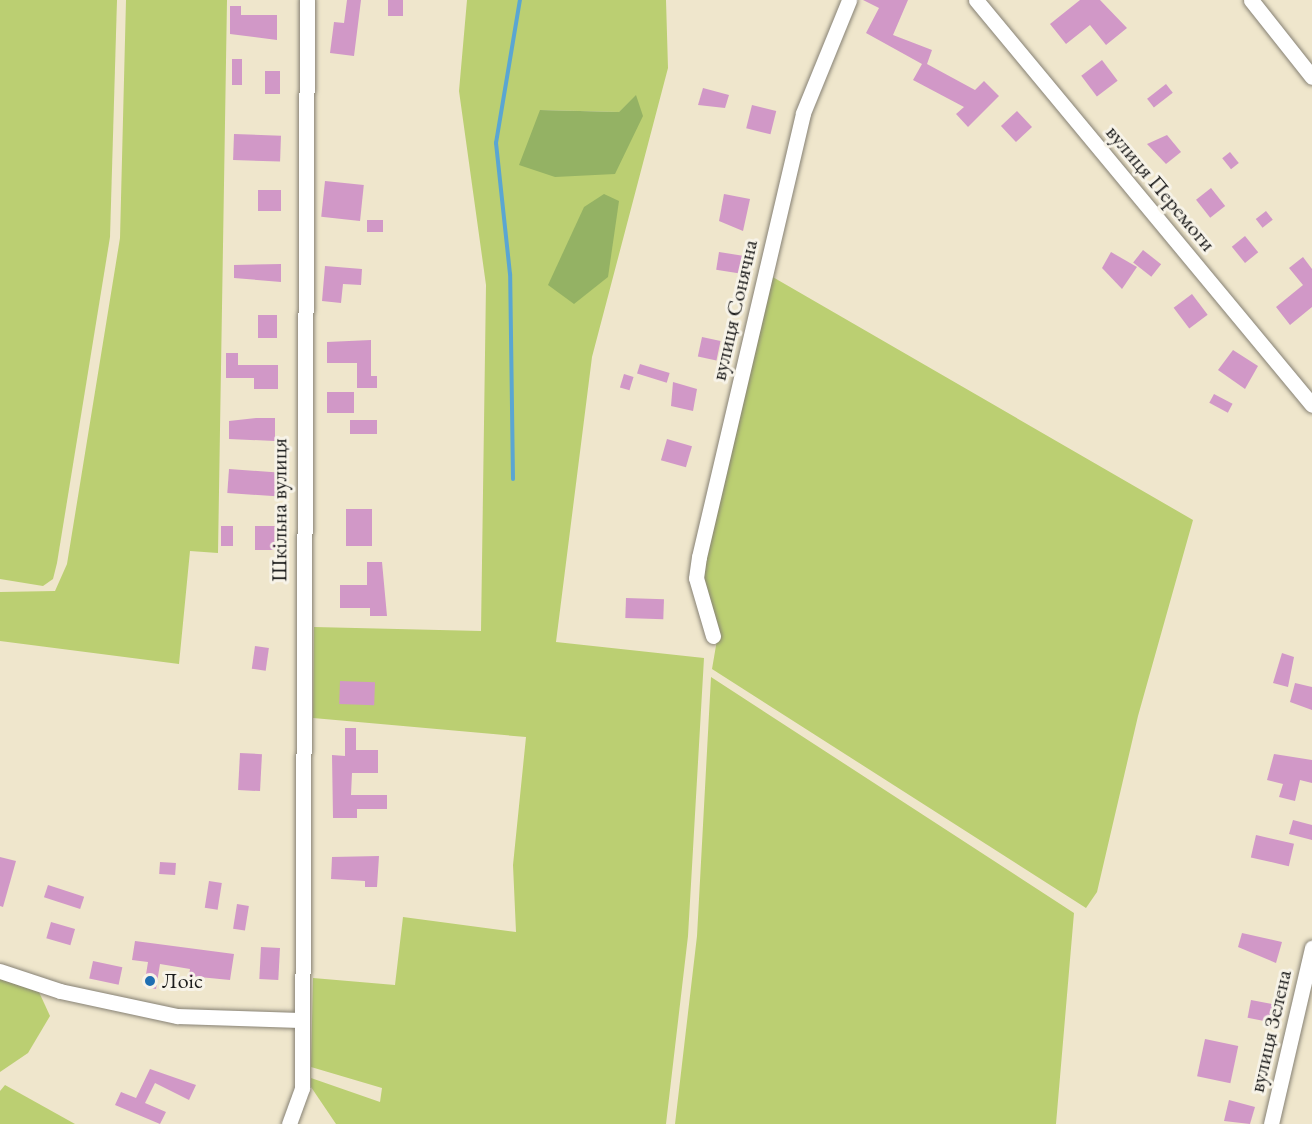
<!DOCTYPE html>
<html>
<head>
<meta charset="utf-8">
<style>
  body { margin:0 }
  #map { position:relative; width:1312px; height:1124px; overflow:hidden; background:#efe6cc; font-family:"EB Garamond",serif }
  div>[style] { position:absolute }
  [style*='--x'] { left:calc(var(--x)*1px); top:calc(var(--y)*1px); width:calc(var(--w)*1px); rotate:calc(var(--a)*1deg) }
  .green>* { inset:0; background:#bbcf72 }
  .forest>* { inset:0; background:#94b264 }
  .stream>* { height:4px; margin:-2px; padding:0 2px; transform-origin:2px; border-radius:2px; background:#5aa6d2 }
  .building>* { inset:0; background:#d198c7; transform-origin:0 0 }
  .roads { filter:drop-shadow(0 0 2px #868174) drop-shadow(0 0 2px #868174) }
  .minor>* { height:15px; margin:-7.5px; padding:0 7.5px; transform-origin:7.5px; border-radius:7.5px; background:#fff }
  .dots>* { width:16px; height:16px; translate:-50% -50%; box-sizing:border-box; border:3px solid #f7f3e8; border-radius:50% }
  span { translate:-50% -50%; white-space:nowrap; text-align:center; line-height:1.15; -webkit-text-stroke:6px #f7f3e8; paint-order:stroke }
  .street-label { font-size:22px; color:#1c1c1c }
  .poi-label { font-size:22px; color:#1c1c1c }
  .left { translate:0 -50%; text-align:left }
</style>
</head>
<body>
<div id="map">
  <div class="green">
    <i style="clip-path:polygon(0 0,117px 0,110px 237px,57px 563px,53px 579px,43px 586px,0 579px)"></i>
    <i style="clip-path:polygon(126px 0,227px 0,218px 553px,190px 551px,179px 664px,0 641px,0 592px,55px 591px,67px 564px,120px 238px)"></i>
    <i style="clip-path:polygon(evenodd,467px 0,666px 0,668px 68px,592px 357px,556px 642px,704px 658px,688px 936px,666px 1124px,336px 1124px,311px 1087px,311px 1078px,380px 1102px,382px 1088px,311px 1067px,313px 978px,395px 985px,403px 917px,516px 932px,513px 865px,526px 737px,313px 718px,314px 627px,481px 631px,486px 285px,459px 91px,467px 0,635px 96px,555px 177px,540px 110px,619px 112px,635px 96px)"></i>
    <i style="clip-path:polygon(771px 276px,1193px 520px,1138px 716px,1097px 892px,1086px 908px,712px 669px,718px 634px,701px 577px)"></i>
    <i style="clip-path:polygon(711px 677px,1074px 913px,1056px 1124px,675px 1124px,697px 936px)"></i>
    <i style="clip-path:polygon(0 979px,39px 992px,50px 1016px,28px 1053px,0 1072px)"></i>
    <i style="clip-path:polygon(5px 1085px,75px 1124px,0 1124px,0 1091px)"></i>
  </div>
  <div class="forest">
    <i style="clip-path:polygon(636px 95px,643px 116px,615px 174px,555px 177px,519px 165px,540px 110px,619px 112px)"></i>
    <i style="clip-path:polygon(604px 194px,619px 201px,608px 277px,574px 304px,548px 285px,584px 207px)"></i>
  </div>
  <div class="stream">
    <i style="--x:513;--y:479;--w:205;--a:-90.8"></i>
    <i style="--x:510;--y:274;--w:132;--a:-96.1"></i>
    <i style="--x:496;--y:143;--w:145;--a:-80.5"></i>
  </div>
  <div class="building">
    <i style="clip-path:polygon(347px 0,361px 0,354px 56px,330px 53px,334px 22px,344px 23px)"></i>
    <i style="left:388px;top:0;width:15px;height:16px"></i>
    <i style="clip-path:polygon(863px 0,908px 0,893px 35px,932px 50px,927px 64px,975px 90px,984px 81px,999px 96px,968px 127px,956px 114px,964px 107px,913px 80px,922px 64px,866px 33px,879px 8px)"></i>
    <i style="clip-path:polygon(1080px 0,1100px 0,1127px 28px,1106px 45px,1090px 25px,1066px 44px,1050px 24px)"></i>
    <i style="clip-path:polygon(230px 6px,241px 6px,241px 15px,277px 15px,277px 40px,230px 34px)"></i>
    <i style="left:232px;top:59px;width:10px;height:26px"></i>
    <i style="left:1102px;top:60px;width:26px;height:26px;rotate:53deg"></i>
    <i style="left:265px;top:71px;width:15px;height:23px"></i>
    <i style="left:1166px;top:84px;width:11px;height:24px;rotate:52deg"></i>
    <i style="clip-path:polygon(703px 88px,729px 95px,725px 108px,698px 105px)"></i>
    <i style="left:752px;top:105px;width:25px;height:24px;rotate:14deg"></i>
    <i style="left:1017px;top:111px;width:22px;height:22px;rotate:47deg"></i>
    <i style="left:234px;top:134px;width:47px;height:26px;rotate:2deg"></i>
    <i style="clip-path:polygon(1167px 135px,1181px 152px,1166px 164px,1147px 144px)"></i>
    <i style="left:1230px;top:152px;width:14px;height:10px;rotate:51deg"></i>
    <i style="left:325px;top:181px;width:39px;height:36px;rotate:6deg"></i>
    <i style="left:1211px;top:188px;width:23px;height:19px;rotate:52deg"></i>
    <i style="left:258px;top:190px;width:23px;height:21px"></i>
    <i style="clip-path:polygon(724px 194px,750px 199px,743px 231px,719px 221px)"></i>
    <i style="left:1266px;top:211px;width:11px;height:13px;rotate:52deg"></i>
    <i style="left:367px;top:220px;width:16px;height:12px"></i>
    <i style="left:1245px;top:236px;width:21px;height:17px;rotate:51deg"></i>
    <i style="left:1143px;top:250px;width:23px;height:16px;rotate:38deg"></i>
    <i style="left:719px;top:252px;width:24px;height:18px;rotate:9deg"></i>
    <i style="clip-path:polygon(1111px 252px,1137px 267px,1122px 289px,1102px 268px)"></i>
    <i style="clip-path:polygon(1303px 257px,1312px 269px,1312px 307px,1290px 325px,1276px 307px,1303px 285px,1289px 268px)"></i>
    <i style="clip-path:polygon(281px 264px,281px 282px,234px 278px,234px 265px)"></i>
    <i style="clip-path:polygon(325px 266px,362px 269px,361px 285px,343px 284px,341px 303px,322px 301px)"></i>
    <i style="left:1192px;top:294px;width:26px;height:23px;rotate:53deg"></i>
    <i style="left:258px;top:315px;width:19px;height:23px"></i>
    <i style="left:702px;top:337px;width:19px;height:20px;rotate:12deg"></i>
    <i style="clip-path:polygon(371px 340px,371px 376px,377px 376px,377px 388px,357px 388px,357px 363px,327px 363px,327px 342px)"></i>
    <i style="clip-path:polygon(1233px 350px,1258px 366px,1245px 389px,1218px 370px)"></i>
    <i style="clip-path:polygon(226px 353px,238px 353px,238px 365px,278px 365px,278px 389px,254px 389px,254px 378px,226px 378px)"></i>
    <i style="left:640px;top:364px;width:31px;height:10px;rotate:17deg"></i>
    <i style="left:624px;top:374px;width:10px;height:14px;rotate:17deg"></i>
    <i style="clip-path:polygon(673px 382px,697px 389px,693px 411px,671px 406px)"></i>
    <i style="left:327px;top:392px;width:27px;height:21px"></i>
    <i style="left:1214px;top:394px;width:21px;height:10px;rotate:28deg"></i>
    <i style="clip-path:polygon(256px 418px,275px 418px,275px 441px,229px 439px,229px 421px)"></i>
    <i style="left:350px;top:420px;width:27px;height:14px"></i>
    <i style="left:667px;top:439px;width:26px;height:22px;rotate:16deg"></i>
    <i style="left:229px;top:469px;width:49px;height:24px;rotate:4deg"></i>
    <i style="left:346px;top:509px;width:26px;height:37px"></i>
    <i style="left:221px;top:526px;width:12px;height:20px"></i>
    <i style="left:255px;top:526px;width:20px;height:24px"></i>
    <i style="clip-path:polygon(367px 562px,382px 562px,387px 616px,370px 616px,370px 608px,340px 608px,340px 585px,367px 585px)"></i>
    <i style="left:626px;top:598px;width:38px;height:20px;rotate:2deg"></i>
    <i style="left:255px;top:646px;width:14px;height:23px;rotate:8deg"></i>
    <i style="clip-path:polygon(1282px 653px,1294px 657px,1288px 687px,1273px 683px)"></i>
    <i style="left:340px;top:681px;width:35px;height:23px;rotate:2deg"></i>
    <i style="clip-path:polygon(1295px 683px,1312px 687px,1312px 710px,1290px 702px)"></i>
    <i style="clip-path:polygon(345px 728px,356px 728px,356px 750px,378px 750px,378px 773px,352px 773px,351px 795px,387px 795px,387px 809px,357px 809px,357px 818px,333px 818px,332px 755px,345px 756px)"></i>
    <i style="left:240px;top:753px;width:22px;height:37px;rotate:3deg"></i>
    <i style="clip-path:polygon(1274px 754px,1312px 760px,1312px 783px,1300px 780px,1295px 801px,1279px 797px,1283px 784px,1267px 780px)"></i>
    <i style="clip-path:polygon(1293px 820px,1312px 825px,1312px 840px,1289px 834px)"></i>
    <i style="left:1256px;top:835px;width:39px;height:23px;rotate:13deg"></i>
    <i style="clip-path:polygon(379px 856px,377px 887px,365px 887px,365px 881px,331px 879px,332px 857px)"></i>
    <i style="clip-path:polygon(0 857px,16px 861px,3px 907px,0 906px)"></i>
    <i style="left:160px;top:862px;width:16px;height:12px;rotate:4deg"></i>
    <i style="left:209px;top:881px;width:13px;height:27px;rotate:9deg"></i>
    <i style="left:48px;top:885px;width:38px;height:13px;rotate:18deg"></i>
    <i style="left:237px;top:904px;width:12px;height:25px;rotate:9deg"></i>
    <i style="left:51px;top:922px;width:25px;height:17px;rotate:16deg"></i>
    <i style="clip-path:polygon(1242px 933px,1282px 942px,1276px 963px,1238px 947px)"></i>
    <i style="clip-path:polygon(135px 941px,234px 954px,230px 980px,189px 976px,190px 969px,160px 964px,156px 989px,144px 987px,148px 962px,132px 960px)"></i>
    <i style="left:261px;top:947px;width:19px;height:32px;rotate:3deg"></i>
    <i style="left:93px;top:961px;width:30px;height:18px;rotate:12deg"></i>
    <i style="left:1251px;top:1000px;width:25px;height:18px;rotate:11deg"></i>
    <i style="left:1205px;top:1039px;width:34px;height:38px;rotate:12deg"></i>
    <i style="clip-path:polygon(150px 1069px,196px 1085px,189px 1100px,155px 1083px,145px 1103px,166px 1112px,160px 1124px,115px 1105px,121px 1092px,136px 1098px)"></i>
    <i style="clip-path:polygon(1229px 1100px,1255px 1107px,1250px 1124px,1224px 1121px)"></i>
  </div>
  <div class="roads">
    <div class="minor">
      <i style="--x:976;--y:0;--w:526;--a:50.32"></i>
      <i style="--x:1251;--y:0;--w:98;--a:51.6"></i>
      <i style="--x:713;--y:636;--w:60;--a:-106.3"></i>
      <i style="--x:696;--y:578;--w:21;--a:-82"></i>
      <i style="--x:699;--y:557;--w:456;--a:-76.8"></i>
      <i style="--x:803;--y:113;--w:122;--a:-67.8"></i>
      <i style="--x:0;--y:971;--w:63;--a:18.4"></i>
      <i style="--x:60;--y:991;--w:120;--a:12.1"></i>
      <i style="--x:177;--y:1016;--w:123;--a:1.9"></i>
      <i style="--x:289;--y:1124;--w:38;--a:-70"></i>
      <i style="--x:302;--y:1088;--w:1088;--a:-89.74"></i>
      <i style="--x:1271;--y:1124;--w:181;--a:-76.9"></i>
    </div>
  </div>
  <div class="dots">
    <i style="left:150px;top:981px;background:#1f6fb2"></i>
  </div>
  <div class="street-label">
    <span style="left:1161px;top:188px;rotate:50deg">вулиця Перемоги</span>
    <span style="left:734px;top:310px;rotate:-77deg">вулиця Сонячна</span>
    <span style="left:279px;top:510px;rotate:-90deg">Шкільна вулиця</span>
    <span style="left:1270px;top:1031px;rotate:-77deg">вулиця Зелена</span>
  </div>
  <div class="poi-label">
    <span class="left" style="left:162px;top:981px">Лоіс</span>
  </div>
</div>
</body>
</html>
